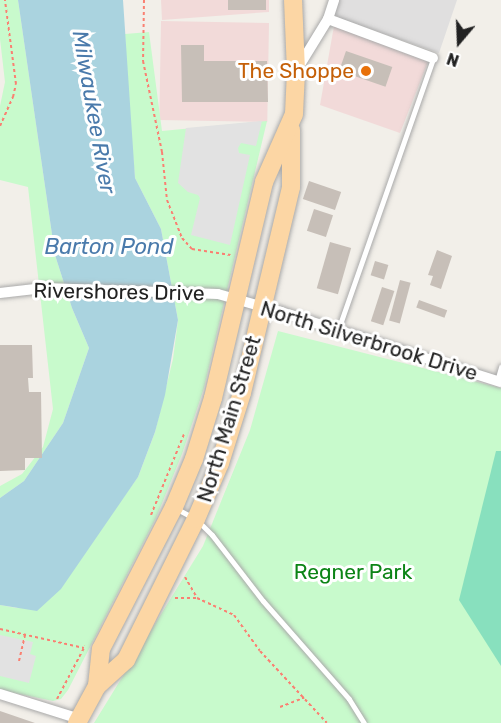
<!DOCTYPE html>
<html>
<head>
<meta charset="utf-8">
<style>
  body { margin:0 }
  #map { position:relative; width:501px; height:723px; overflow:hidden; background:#f2efe9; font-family:Rubik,sans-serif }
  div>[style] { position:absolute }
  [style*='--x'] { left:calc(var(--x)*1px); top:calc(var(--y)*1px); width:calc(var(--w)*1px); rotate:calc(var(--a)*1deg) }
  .residential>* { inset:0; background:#e0dfdf }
  .commercial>* { inset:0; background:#f2dad9; transform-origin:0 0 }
  .park>* { inset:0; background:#c8facc }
  .pitch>* { inset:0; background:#88e0be }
  .parking>* { inset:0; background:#e2e2e2 }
  .water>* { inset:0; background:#aad3df }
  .building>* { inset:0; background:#c7bfb8; transform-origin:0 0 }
  .path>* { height:2px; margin-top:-1px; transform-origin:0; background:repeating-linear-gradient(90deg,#fa8072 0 3px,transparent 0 6px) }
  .roads { filter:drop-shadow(0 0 2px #a9a9a9) drop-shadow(0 0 2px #a9a9a9) }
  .service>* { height:5px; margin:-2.5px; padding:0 2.5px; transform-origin:2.5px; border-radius:2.5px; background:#fff }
  .minor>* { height:10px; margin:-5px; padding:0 5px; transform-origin:5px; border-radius:5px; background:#fff }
  .primary>* { height:18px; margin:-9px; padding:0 9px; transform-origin:9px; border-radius:9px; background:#fcd6a4 }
  .dots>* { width:16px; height:16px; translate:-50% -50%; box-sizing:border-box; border:3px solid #fff; border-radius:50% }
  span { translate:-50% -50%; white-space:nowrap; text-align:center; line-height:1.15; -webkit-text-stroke:6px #fff; paint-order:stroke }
  .food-label { font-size:21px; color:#c56008 }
  .right { translate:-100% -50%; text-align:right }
  .street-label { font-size:21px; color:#222 }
  .park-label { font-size:21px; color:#0c8416 }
  .water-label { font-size:22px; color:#4a7aab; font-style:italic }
  .north { position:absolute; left:429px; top:12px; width:60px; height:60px; -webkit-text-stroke:4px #fff; paint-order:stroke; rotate:199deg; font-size:16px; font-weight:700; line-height:24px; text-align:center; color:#222 }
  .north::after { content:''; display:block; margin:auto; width:21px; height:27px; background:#222; clip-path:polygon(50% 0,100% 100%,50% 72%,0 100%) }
</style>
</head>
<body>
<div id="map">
  <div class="residential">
    <i style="clip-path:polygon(339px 0,457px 0,439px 53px,339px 18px,335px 14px)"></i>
  </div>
  <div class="commercial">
    <i style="clip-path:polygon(161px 0,269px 0,269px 12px,162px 20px)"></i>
    <i style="left:269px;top:23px;width:99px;height:108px;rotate:91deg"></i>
    <i style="clip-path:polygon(334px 26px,428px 62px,400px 133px,320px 105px)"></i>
  </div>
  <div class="park">
    <i style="clip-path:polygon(0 0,18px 0,55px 255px,72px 308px,89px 348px,63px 423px,24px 481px,0 498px,0 486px,22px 474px,43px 447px,53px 409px,28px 187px,0 180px,0 106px,5px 82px,0 39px)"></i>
    <i style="clip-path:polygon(149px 32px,162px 131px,267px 121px,204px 388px,182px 454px,156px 518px,68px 690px,61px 699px,53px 701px,0 690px,0 605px,17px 608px,104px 524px,138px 477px,155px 432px,173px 359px,178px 320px,161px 229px,135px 178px,128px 101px,125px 34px)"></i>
    <i style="clip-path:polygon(278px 331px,501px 388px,501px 723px,94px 723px,203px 546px,250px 430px)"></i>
  </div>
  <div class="pitch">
    <i style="clip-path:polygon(496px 451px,501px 451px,501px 666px,459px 600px)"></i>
  </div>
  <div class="parking">
    <i style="clip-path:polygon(262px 121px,256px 146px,241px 143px,238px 148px,239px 153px,250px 155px,230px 245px,191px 235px,200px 198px,198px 195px,188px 192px,178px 183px,186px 128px)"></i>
    <i style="clip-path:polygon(0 635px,33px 642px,30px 654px,36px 656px,29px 683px,0 676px)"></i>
  </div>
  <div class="water">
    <i style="clip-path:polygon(18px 0,123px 0,135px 178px,161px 229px,178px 320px,165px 395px,155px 432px,138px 477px,61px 589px,37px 611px,0 605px,0 498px,24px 481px,63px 423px,89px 348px,72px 308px,55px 255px)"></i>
  </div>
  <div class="building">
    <i style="left:228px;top:0;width:38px;height:10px"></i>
    <i style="clip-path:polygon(181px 45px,204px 45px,204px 61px,267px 61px,268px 102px,182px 102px)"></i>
    <i style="left:346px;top:51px;width:49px;height:21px;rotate:19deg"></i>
    <i style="left:309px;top:181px;width:34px;height:19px;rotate:19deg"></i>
    <i style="left:314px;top:209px;width:20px;height:23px;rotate:18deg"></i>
    <i style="left:330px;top:242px;width:22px;height:48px;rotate:16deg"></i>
    <i style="clip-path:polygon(437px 250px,452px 256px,441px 289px,430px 285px,433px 276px,428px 275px)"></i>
    <i style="left:375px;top:261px;width:14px;height:15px;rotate:17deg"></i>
    <i style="left:400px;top:280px;width:11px;height:42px;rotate:15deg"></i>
    <i style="left:382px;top:287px;width:13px;height:36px;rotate:18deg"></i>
    <i style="left:419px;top:300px;width:30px;height:8px;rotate:20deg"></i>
    <i style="clip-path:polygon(0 345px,32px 345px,33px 378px,28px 378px,29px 392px,41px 392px,42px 458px,25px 458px,25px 470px,0 471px)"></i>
    <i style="clip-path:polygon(0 711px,35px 723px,0 723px)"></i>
  </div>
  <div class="path">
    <i style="--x:144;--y:0;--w:61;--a:90.9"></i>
    <i style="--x:143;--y:61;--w:93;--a:78.2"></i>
    <i style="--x:162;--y:152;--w:48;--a:84.1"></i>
    <i style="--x:167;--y:200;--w:41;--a:68.5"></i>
    <i style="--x:182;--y:238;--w:15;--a:48"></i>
    <i style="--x:192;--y:249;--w:39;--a:9"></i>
    <i style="--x:0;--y:126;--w:32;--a:-66"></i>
    <i style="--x:13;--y:97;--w:13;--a:-77"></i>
    <i style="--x:16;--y:84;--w:85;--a:-97.5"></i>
    <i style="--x:151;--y:515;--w:87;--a:-67.8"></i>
    <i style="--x:185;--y:577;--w:24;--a:60"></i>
    <i style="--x:197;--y:598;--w:41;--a:24.7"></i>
    <i style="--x:234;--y:615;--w:44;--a:54.2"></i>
    <i style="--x:260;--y:651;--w:98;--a:47.1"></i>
    <i style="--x:175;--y:598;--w:22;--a:0"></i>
    <i style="--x:0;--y:629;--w:86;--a:12.7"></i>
    <i style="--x:19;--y:661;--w:28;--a:-77"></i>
    <i style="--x:57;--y:699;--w:60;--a:-62.2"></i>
    <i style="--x:280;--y:707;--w:26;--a:-21"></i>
  </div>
  <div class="roads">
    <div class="service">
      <i style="--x:338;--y:330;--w:288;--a:-70.7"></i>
      <i style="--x:497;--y:381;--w:15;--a:-74"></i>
      <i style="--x:175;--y:508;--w:24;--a:28"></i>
      <i style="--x:196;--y:519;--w:23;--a:45"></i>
      <i style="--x:212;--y:535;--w:83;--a:52.3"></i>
      <i style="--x:263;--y:601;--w:130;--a:48.7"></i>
      <i style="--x:349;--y:699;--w:28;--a:58"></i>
    </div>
    <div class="minor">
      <i style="--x:328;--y:19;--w:112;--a:20.4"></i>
      <i style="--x:298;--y:68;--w:57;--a:-58.5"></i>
      <i style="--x:328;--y:19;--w:20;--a:-72"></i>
      <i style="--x:0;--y:293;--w:44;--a:-6.5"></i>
      <i style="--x:44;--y:288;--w:174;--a:2"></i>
      <i style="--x:218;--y:294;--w:66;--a:15.9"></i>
      <i style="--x:281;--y:312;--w:231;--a:17.7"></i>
      <i style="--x:0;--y:694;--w:84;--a:17.4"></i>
    </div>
    <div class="primary">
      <i style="--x:97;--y:686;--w:39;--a:-42"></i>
      <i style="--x:126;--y:660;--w:157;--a:-63.6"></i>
      <i style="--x:196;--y:519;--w:61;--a:-66.8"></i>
      <i style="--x:220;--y:463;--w:73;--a:-72.6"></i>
      <i style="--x:242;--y:393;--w:212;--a:-76.6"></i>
      <i style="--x:291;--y:187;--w:57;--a:-90"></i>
      <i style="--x:77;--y:723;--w:42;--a:-61.6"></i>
      <i style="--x:97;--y:686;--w:37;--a:-84"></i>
      <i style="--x:101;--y:649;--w:160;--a:-62.8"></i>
      <i style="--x:174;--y:507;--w:52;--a:-67.4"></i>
      <i style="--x:194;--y:459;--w:64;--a:-72.7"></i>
      <i style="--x:213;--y:398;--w:222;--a:-76.7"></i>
      <i style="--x:264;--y:182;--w:74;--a:-66.2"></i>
      <i style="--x:294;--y:114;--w:43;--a:-87.3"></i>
      <i style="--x:296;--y:71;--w:71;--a:-92.4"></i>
    </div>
  </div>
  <div class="dots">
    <i style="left:366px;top:71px;background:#e8710a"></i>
  </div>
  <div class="food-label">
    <span class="right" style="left:354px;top:71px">The Shoppe</span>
  </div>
  <div class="street-label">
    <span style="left:119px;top:292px;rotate:1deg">Rivershores Drive</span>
    <span style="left:369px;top:341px;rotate:17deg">North Silverbrook Drive</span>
    <span style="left:229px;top:419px;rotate:-73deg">North Main Street</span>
  </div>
  <div class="park-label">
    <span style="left:353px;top:572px">Regner Park</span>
  </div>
  <div class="water-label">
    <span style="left:94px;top:112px;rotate:80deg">Milwaukee River</span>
    <span style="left:109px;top:247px">Barton Pond</span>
  </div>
  <div class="north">N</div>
</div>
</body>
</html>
